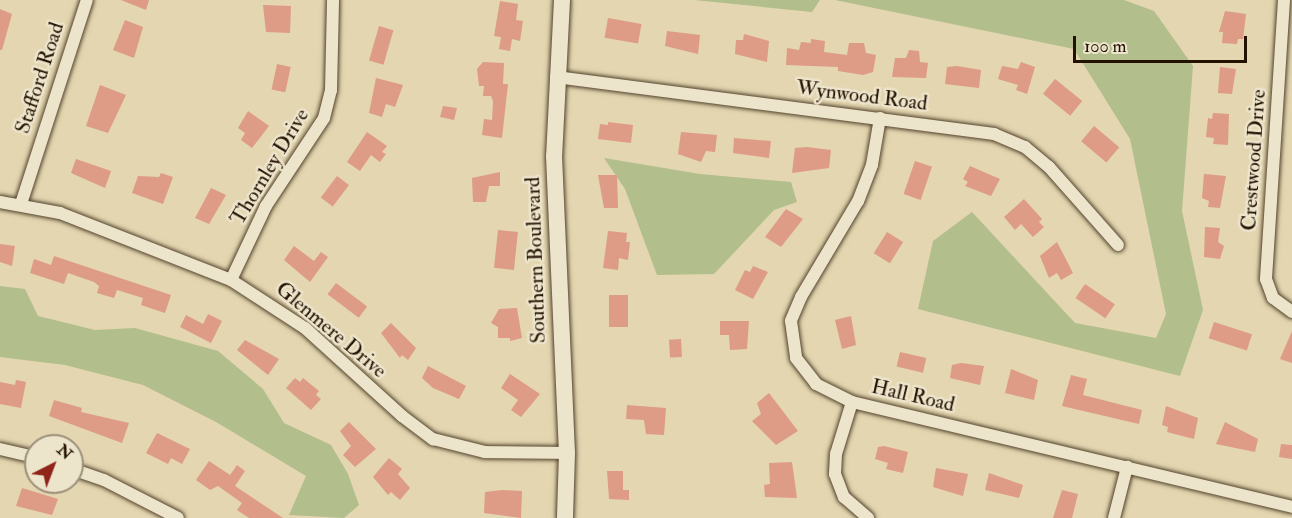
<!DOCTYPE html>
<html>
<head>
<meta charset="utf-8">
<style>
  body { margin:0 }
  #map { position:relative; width:1292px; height:518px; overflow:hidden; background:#e3d6b0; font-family:"IM FELL Double Pica",serif }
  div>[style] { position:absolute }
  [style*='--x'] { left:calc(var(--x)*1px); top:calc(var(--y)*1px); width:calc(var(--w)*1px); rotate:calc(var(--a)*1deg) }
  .green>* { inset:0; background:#b2be8c }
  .building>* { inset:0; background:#de9b85; transform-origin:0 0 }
  .roads { filter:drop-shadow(0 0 2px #53432c) drop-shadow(0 0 2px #53432c) }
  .minor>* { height:12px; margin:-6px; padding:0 6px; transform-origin:6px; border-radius:6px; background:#ede4cc }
  .secondary>* { height:16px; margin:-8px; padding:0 8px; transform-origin:8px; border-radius:8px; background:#ede4cc }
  span { translate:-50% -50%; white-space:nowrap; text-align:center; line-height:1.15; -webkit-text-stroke:5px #ede4cc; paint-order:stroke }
  .street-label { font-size:21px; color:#231200 }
  .north { position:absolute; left:24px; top:434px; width:60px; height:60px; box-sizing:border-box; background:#ede4cc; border:2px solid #9c907a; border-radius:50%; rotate:42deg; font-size:16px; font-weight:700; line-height:24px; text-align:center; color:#231200 }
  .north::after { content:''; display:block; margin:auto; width:21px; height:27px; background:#8f2418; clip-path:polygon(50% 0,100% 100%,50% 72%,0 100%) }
  .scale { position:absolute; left:1073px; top:36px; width:174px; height:27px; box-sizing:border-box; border:3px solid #231200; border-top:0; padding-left:8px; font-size:18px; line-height:21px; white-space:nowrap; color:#231200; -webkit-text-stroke:4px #ede4cc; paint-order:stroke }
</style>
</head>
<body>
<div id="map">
  <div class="green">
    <i style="clip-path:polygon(694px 0,820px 0,812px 12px)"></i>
    <i style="clip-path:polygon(835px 0,1124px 0,1154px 11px,1193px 66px,1182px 211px,1203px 310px,1180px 376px,918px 309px,933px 241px,972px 212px,1075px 323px,1156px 338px,1166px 314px,1130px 139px,1074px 49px)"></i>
    <i style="clip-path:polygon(604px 158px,700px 174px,791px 182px,797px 202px,774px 210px,714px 274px,657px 275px,625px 189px)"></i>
    <i style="clip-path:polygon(0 286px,25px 289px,38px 316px,95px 330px,135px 328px,218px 351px,263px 389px,284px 423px,331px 445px,348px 474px,359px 505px,344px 518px,289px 515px,306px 476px,216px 422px,143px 385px,65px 365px,0 357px)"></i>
  </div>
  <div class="building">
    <i style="clip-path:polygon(121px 0,149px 0,146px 10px)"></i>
    <i style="clip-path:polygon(500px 1px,518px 4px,516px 20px,523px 21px,520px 41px,512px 39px,510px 51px,499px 49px,501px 37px,494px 36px)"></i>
    <i style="clip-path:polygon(263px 5px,291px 6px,290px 33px,266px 32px)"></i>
    <i style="clip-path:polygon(0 9px,12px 14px,2px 50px,0 50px)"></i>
    <i style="clip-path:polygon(1225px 11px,1246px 14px,1243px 39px,1238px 39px,1237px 44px,1222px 43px,1223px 32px,1219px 32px)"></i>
    <i style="left:608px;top:18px;width:34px;height:20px;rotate:10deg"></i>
    <i style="clip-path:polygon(125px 20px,143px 27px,134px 58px,113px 50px)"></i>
    <i style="left:379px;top:26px;width:15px;height:36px;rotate:16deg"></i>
    <i style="clip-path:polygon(667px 31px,700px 35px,698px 54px,665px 46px)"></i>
    <i style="clip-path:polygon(744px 34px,769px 41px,767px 62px,735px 54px,736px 40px,743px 40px)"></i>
    <i style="clip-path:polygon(811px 39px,825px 41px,824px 52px,847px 55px,849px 43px,864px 43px,866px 53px,876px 55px,873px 72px,863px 75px,838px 71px,838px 67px,786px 65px,787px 48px,799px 50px,801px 42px,811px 43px)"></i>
    <i style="clip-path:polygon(909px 50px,919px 51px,920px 62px,928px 63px,926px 78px,892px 77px,895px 58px,906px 58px)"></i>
    <i style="clip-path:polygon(483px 62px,504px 63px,503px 84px,508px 84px,502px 138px,482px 135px,484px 119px,492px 120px,493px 101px,491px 96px,483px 96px,484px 86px,479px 86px,477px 69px)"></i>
    <i style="clip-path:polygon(1021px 62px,1035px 67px,1027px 94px,1016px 90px,1018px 85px,998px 79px,1002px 66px,1018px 69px)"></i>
    <i style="left:277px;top:64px;width:14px;height:26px;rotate:12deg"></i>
    <i style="clip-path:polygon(957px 66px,981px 70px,979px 88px,945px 84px,947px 67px)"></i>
    <i style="clip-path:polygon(1220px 67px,1236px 69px,1232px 94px,1218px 93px)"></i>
    <i style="clip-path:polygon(376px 78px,403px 85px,395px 107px,386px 104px,382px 117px,369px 113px)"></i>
    <i style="left:1055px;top:79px;width:35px;height:19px;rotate:39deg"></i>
    <i style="clip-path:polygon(100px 85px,126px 95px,108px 133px,86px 126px)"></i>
    <i style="clip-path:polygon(443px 106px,457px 108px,454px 120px,440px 117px)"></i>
    <i style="clip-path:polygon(248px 111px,269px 126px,252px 148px,241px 140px,245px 133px,238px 128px)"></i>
    <i style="clip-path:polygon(1213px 113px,1229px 114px,1228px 145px,1213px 144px,1214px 138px,1206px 137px,1208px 118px,1212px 119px)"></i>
    <i style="clip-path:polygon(608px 122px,633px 125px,631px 143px,598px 139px,600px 124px,608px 125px)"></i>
    <i style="left:1094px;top:126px;width:33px;height:20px;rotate:40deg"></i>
    <i style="clip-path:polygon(367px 132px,387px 146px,382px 152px,386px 154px,380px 162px,371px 155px,360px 171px,347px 162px)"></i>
    <i style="clip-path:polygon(681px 132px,717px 135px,715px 152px,706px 151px,701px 162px,678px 154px)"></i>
    <i style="clip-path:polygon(734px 138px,771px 141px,769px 158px,733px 153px)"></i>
    <i style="clip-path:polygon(807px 147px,831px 150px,829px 168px,792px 173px,795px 148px)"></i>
    <i style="clip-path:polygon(76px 159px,111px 171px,105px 188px,71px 173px)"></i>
    <i style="left:915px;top:161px;width:18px;height:35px;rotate:19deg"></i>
    <i style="clip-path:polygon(970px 166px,1000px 179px,991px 196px,965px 186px,968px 182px,963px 179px)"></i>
    <i style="clip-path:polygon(500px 172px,500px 186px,489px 186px,486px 202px,473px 202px,472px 178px)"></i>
    <i style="clip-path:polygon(161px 173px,173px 177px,163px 204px,132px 193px,138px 176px,159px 177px)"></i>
    <i style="clip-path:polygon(1204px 174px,1226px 176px,1220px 208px,1208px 207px,1209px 201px,1202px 198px)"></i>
    <i style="clip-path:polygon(598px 175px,617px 175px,618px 208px,604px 208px)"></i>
    <i style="left:337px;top:176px;width:15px;height:27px;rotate:37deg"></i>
    <i style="clip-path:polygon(211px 188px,226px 195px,209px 224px,195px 218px)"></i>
    <i style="clip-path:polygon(1024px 199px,1042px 219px,1039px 222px,1044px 227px,1033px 237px,1021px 224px,1015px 230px,1004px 217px)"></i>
    <i style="clip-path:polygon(786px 209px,803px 219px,781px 247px,765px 237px)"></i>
    <i style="clip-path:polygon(1205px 227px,1220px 228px,1218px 242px,1224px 246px,1220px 259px,1204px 257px)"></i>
    <i style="left:498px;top:230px;width:20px;height:38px;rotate:6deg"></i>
    <i style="clip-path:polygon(608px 231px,627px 233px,626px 242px,630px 242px,628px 260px,619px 258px,618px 270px,603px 268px)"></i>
    <i style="left:887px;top:232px;width:19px;height:25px;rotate:32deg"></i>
    <i style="clip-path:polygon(1057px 242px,1073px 273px,1061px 280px,1057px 273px,1049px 278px,1040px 256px)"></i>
    <i style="clip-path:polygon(0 244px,15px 246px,12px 266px,0 262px)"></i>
    <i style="clip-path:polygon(294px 246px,314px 261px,321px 252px,328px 257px,310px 282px,284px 260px)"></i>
    <i style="clip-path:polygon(54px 256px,171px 295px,165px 313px,141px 305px,143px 298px,117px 290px,114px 298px,97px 293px,99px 286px,94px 282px,68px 273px,64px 284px,30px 273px,34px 259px,51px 265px)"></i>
    <i style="clip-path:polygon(753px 266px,768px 272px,753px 299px,735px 290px,745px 270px,750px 272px)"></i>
    <i style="left:336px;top:283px;width:39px;height:14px;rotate:37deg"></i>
    <i style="left:1085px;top:284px;width:36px;height:17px;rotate:34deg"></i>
    <i style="left:609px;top:295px;width:19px;height:32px"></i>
    <i style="clip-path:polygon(517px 308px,522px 338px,510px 341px,510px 338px,498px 338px,498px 327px,491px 323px,499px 309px)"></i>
    <i style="clip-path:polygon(208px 314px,222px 321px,211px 343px,180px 327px,186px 315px,203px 324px)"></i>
    <i style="clip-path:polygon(851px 316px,856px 345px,842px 349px,835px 320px)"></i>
    <i style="clip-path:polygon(720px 321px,749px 321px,747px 349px,730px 350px,729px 335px,720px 335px)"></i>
    <i style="left:1214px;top:322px;width:40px;height:17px;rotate:18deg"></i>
    <i style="clip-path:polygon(391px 323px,416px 348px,408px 360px,402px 355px,400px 358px,381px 333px)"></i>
    <i style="clip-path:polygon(1292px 331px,1292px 363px,1280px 359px)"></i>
    <i style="left:681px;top:339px;width:18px;height:12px;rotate:87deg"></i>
    <i style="clip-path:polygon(245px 340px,279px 359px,268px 375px,237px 350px)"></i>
    <i style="left:900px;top:352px;width:27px;height:15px;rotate:13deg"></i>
    <i style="clip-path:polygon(961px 363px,984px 366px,980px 385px,950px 378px,952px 365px)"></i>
    <i style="clip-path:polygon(428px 366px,466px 386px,459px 399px,433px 388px,422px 378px)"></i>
    <i style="clip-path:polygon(1011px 369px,1038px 380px,1034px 400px,1005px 393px)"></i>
    <i style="clip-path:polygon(510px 374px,540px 394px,521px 417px,511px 410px,518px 400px,501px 388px)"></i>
    <i style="clip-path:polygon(1071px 375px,1087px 379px,1083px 395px,1142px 410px,1139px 424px,1062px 406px)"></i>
    <i style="clip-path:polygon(295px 378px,300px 382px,303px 378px,319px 391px,316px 395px,321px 399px,311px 410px,286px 388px)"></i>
    <i style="clip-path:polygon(16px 380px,26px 382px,21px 408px,0 404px,0 382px,15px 385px)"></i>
    <i style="clip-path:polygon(769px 393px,798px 431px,776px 445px,752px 421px,761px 414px,757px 403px)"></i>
    <i style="clip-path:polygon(54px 400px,82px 408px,81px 412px,129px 423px,122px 443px,49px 416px)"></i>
    <i style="clip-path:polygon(627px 405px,666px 408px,664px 435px,646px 434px,644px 420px,626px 419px)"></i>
    <i style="clip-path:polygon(1166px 406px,1198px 418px,1194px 439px,1167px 432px,1168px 427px,1162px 425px)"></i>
    <i style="clip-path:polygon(349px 422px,376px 449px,355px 467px,343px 455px,351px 446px,340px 431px)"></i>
    <i style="clip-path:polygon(1225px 422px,1258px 439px,1255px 452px,1216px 444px)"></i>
    <i style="clip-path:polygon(157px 433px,190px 449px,182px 464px,171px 458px,168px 464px,146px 453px)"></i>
    <i style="clip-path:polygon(1281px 444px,1292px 445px,1292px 459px,1279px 457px)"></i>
    <i style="clip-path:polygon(884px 446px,908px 452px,903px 473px,886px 469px,888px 463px,875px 459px,878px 447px)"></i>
    <i style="clip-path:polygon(389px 458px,402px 469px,398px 474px,410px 488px,400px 500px,391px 492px,388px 495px,373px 477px)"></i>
    <i style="clip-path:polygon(209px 461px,230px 475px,237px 465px,245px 471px,235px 486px,283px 518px,249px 518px,237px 510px,242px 503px,218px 486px,210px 490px,196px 480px)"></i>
    <i style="clip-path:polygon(792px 462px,797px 498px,765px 497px,764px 485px,770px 484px,769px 463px)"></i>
    <i style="clip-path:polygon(936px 468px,968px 474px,963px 496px,933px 487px)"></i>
    <i style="clip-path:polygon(607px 471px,623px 471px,623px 490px,629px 490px,629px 500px,609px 499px)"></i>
    <i style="clip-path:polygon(989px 473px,1023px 485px,1019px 498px,985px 490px)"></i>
    <i style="clip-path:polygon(22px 488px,58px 499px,52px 515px,16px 506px)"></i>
    <i style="clip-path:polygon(502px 490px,522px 491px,521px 518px,484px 513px,485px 492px)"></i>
    <i style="clip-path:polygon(1062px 490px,1078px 494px,1072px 518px,1053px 518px)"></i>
  </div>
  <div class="roads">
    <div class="minor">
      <i style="--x:1284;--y:0;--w:280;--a:93.7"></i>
      <i style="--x:1266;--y:279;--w:20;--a:70"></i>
      <i style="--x:1273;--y:298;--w:24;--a:36"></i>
      <i style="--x:556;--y:77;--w:442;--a:7.4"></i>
      <i style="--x:994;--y:134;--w:34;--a:23"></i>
      <i style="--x:1025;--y:147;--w:31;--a:40"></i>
      <i style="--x:1049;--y:167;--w:104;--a:48.5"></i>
      <i style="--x:880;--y:118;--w:48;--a:99.7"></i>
      <i style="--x:872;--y:165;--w:39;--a:111"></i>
      <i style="--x:858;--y:201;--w:112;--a:120.7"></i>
      <i style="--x:801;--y:297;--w:26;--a:113"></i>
      <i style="--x:791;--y:321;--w:37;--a:82"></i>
      <i style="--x:796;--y:358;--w:33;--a:52"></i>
      <i style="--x:816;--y:384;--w:40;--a:26.6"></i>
      <i style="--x:852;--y:402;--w:452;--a:13.4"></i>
      <i style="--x:0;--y:202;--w:61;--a:10.4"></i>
      <i style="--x:60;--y:213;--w:184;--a:21.4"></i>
      <i style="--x:231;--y:280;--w:88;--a:33"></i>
      <i style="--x:305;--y:328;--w:131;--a:42.2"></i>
      <i style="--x:402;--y:416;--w:39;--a:37"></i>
      <i style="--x:433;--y:439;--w:54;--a:14"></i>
      <i style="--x:485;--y:452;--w:82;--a:0.7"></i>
      <i style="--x:21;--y:204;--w:214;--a:-72.1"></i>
      <i style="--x:231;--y:280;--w:82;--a:-64.7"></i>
      <i style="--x:266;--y:206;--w:105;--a:-56.6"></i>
      <i style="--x:324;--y:118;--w:29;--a:-76"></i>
      <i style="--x:331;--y:90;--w:90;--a:-88.7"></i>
      <i style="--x:852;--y:402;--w:54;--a:107.1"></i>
      <i style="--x:836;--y:454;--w:20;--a:93"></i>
      <i style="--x:835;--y:474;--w:25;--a:69"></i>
      <i style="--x:844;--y:497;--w:32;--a:41"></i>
      <i style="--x:0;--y:449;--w:37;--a:13"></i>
      <i style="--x:72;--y:469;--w:34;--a:19"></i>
      <i style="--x:104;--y:480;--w:83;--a:27.2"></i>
      <i style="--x:1114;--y:518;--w:53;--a:-75.7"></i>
    </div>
    <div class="secondary">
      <i style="--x:562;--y:0;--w:156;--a:92.9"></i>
      <i style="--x:554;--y:156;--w:297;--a:87.5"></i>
      <i style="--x:567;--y:453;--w:65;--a:91.8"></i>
    </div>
  </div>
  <div class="street-label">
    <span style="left:40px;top:78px;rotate:-72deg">Stafford Road</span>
    <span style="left:862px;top:96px;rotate:7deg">Wynwood Road</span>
    <span style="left:1254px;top:160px;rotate:-86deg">Crestwood Drive</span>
    <span style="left:270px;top:167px;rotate:-59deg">Thornley Drive</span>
    <span style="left:536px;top:260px;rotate:-92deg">Southern Boulevard</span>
    <span style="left:331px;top:330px;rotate:40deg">Glenmere Drive</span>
    <span style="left:913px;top:396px;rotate:13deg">Hall Road</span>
  </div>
  <div class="north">N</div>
  <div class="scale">100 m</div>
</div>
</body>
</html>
